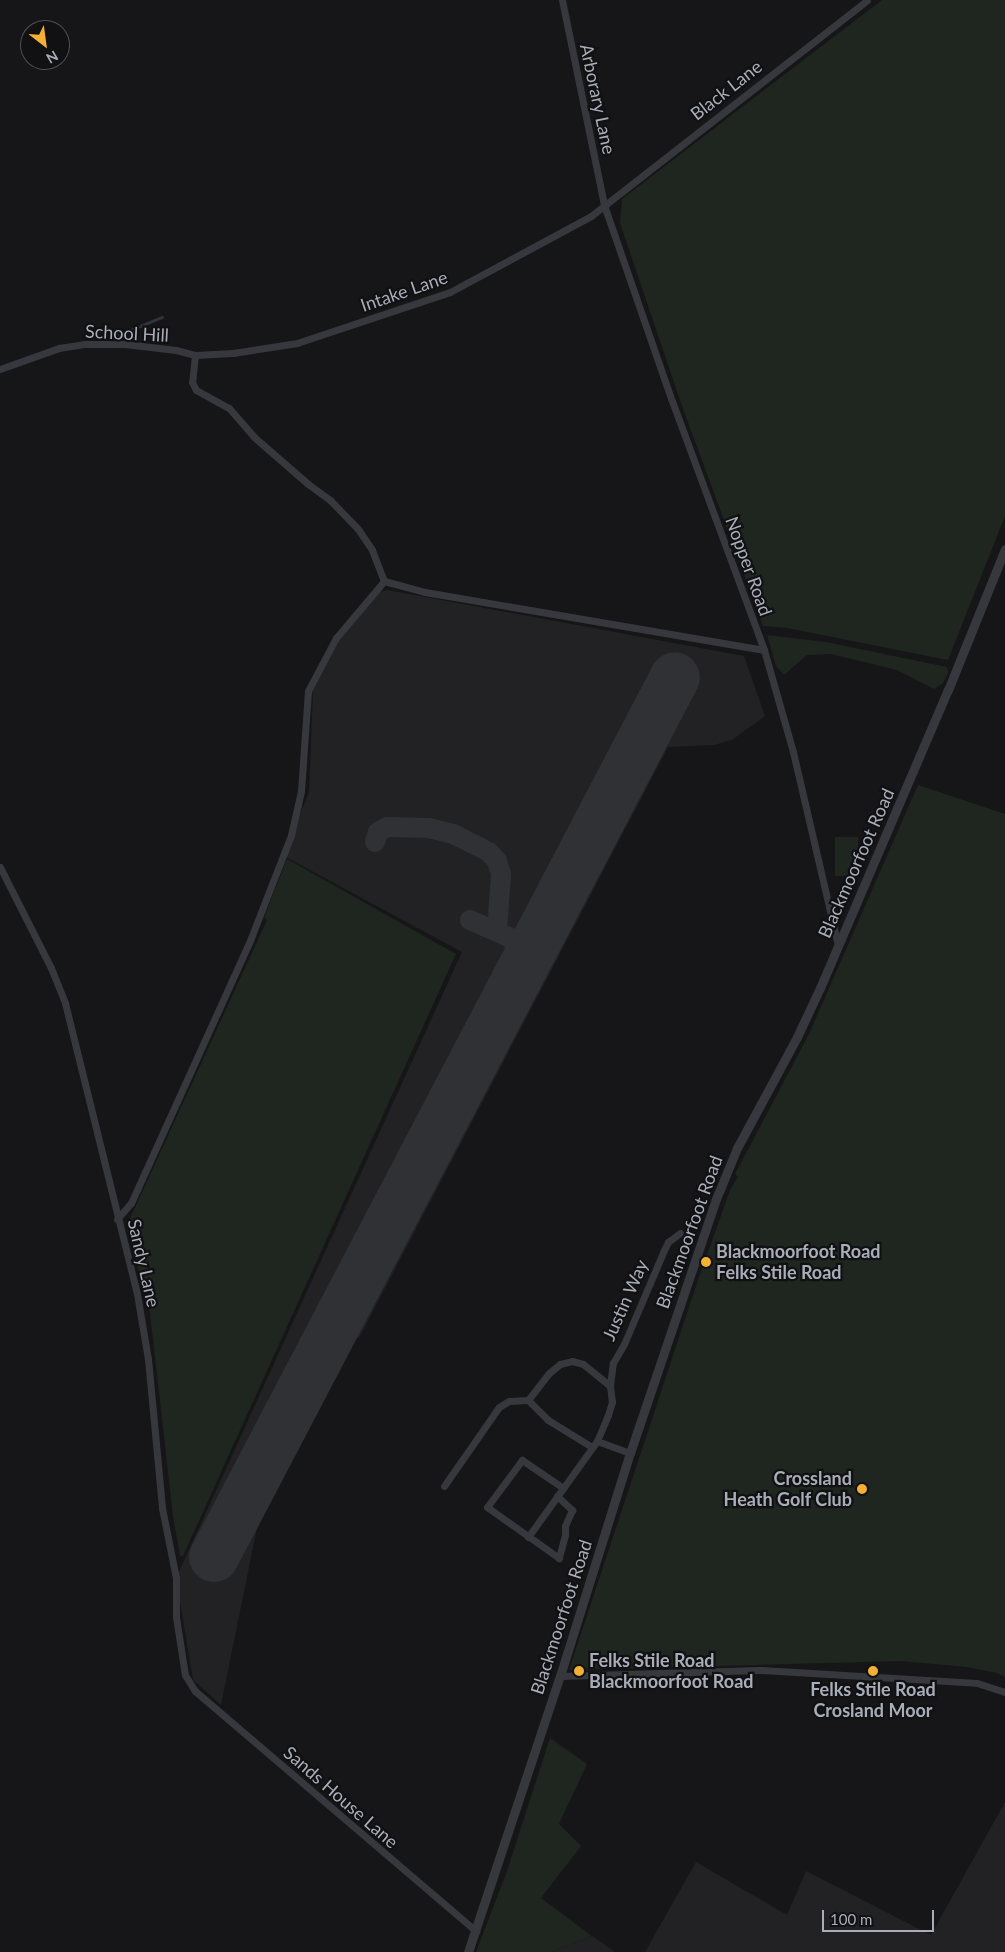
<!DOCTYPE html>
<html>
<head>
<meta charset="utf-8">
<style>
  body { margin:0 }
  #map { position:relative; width:1005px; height:1952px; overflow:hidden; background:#161618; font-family:Lato,sans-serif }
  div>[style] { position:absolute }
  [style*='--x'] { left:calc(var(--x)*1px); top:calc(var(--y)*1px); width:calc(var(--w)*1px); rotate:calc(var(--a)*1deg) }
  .built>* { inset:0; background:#222225 }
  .green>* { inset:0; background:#1e261f; transform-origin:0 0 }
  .stream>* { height:2.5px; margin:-1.25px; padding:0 1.25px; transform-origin:1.25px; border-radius:1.25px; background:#2c353c }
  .taxiway>* { height:20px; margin:-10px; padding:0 10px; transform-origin:10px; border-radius:10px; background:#303135 }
  .runway>* { height:50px; margin:-25px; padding:0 25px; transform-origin:25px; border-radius:25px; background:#303135 }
  .minor>* { height:7px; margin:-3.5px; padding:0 3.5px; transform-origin:3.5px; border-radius:3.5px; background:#37383d }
  .tertiary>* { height:9px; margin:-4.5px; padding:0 4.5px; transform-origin:4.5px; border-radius:4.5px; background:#37383d }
  .dots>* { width:14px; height:14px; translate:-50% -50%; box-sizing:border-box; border:2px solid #111113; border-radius:50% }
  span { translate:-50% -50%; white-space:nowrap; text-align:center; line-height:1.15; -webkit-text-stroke:4.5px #111113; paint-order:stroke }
  .street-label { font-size:18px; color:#a8adb8 }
  .poi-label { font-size:18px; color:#a8adb8; font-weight:700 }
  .left { translate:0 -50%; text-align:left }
  .right { translate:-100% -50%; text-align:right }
  .north { position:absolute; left:20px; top:20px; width:50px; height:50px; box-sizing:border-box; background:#111113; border:1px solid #4d4f55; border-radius:50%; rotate:150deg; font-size:14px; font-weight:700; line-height:20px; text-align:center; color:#a8adb8 }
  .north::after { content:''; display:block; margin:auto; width:18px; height:22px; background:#f2b134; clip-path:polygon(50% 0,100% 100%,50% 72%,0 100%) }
  .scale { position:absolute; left:822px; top:1910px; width:112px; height:22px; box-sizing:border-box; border:2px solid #a8adb8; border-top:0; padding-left:6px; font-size:15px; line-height:18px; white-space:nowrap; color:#a8adb8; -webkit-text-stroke:4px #111113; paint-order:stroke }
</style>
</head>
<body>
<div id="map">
  <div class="built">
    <i style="clip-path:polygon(387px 590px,744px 656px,765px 716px,732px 740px,714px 745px,668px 747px,360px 1336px,343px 1351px,258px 1523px,221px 1705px,193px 1680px,176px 1578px,462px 952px,282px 855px,309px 793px,313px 691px,339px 641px,377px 593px)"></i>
    <i style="clip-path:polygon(1005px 1802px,1005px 1952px,645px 1952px,696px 1862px,787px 1915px,806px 1871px,931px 1935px)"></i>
    <i style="clip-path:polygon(592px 1936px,615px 1952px,551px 1952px)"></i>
  </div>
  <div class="green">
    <i style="clip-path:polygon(882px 0,1005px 0,1005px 516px,948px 660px,787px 628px,763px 626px,682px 406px,620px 223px,622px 199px)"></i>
    <i style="clip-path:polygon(767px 635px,826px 642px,947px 667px,948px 673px,943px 683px,934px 689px,897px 670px,831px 654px,807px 655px,784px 675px,776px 666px)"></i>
    <i style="clip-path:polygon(918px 785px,1005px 814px,1005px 1677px,997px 1673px,967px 1667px,901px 1661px,569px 1670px,697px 1283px,730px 1190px,738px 1177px,735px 1174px,809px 1034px)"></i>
    <i style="left:835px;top:837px;width:23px;height:39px"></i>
    <i style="clip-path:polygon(287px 859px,456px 954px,183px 1556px,180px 1556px,173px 1516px,150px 1313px,127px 1225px,267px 920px,264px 918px)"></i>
    <i style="clip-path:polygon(550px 1738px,587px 1764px,559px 1824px,581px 1846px,541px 1898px,592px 1936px,551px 1952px,476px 1952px,506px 1874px)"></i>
  </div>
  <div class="stream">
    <i style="--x:111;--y:338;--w:55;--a:-22.4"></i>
  </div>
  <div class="taxiway">
    <i style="--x:375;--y:842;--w:10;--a:-73"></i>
    <i style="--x:378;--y:832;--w:10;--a:-29"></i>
    <i style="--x:387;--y:827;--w:42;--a:1.4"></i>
    <i style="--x:429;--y:828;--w:25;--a:14"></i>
    <i style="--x:453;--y:834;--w:40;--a:26.6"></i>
    <i style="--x:489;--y:852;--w:12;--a:48"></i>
    <i style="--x:497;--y:861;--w:14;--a:73"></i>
    <i style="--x:501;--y:874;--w:57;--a:94"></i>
    <i style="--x:470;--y:920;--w:45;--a:23.7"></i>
    <i style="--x:511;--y:938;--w:11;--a:63"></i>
    <i style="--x:516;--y:948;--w:33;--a:93"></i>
  </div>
  <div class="runway">
    <i style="--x:214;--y:1557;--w:993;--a:-62.35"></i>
  </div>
  <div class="minor">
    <i style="--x:562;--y:0;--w:209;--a:78.4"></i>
    <i style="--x:604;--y:205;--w:207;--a:70.9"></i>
    <i style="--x:672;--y:401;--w:265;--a:69.7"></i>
    <i style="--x:764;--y:650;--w:106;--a:74.1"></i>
    <i style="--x:793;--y:752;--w:199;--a:76.9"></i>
    <i style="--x:195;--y:355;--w:27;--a:96"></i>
    <i style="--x:192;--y:382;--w:9;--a:63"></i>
    <i style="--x:196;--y:390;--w:38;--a:29"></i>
    <i style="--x:229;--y:408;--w:38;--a:49"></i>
    <i style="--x:254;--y:437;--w:72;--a:41"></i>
    <i style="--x:308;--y:484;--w:27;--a:36"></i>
    <i style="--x:330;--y:500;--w:40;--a:46"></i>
    <i style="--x:358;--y:529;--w:25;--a:56"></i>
    <i style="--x:372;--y:550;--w:33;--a:69"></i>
    <i style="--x:0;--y:369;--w:63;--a:-19.6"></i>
    <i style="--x:59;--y:348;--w:25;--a:-9"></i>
    <i style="--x:84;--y:344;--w:41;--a:0"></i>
    <i style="--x:125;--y:344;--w:51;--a:6.7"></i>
    <i style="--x:176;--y:350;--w:20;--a:15"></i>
    <i style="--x:195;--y:355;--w:38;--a:-3"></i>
    <i style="--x:233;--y:353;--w:65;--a:-8.9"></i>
    <i style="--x:297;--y:343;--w:161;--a:-18.4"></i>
    <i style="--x:450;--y:292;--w:160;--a:-28.3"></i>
    <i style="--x:591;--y:216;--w:350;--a:-38"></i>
    <i style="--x:384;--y:581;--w:42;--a:15"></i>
    <i style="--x:425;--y:592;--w:344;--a:9.7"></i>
    <i style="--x:0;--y:867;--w:113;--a:63.2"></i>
    <i style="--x:51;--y:968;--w:38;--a:68"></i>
    <i style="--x:65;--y:1003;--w:300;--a:76.1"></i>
    <i style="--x:137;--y:1294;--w:66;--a:80.4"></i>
    <i style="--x:148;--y:1359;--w:150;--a:84.6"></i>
    <i style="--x:162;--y:1508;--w:71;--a:78.7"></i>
    <i style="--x:176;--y:1578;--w:39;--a:90"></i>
    <i style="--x:176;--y:1617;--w:59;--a:81.2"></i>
    <i style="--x:185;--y:1675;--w:19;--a:58"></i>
    <i style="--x:195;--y:1691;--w:370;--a:40.5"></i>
    <i style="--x:117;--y:1219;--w:21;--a:-49"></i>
    <i style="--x:131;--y:1203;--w:286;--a:-65.6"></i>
    <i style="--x:249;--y:943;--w:116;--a:-68.7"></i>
    <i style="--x:291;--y:835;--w:45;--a:-77.2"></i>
    <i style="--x:301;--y:791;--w:100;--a:-86"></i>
    <i style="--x:308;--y:691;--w:60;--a:-62.2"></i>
    <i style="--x:336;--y:638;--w:75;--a:-49.9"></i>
    <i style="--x:528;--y:1400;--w:34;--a:-52"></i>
    <i style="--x:549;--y:1373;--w:14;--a:-39"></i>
    <i style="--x:560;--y:1364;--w:12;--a:-14"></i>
    <i style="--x:572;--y:1361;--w:11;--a:15"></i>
    <i style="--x:583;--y:1364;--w:35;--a:39"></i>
    <i style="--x:528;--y:1400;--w:28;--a:45"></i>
    <i style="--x:548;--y:1420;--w:52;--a:31.5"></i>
    <i style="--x:597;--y:1441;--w:35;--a:20"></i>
    <i style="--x:444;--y:1486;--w:96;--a:-55.2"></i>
    <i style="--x:499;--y:1407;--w:12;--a:-31"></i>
    <i style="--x:509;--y:1401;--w:19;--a:-3"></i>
    <i style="--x:557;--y:1496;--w:21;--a:43"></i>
    <i style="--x:572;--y:1510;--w:17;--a:114"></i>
    <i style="--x:565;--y:1526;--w:9;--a:90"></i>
    <i style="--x:565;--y:1535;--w:24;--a:105"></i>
    <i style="--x:559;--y:1558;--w:88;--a:-144.7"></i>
    <i style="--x:487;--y:1507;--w:59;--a:-53.3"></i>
    <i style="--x:522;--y:1460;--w:50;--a:34.3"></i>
    <i style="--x:528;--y:1537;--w:118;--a:-54.3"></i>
    <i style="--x:597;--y:1441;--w:28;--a:-67"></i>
    <i style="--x:608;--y:1415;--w:14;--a:-73"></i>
    <i style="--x:612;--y:1402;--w:16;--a:-97"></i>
    <i style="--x:610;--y:1386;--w:23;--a:-83"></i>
    <i style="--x:613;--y:1363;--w:22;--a:-60"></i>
    <i style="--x:624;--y:1344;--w:102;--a:-66.9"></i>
    <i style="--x:664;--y:1250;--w:9;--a:-63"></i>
    <i style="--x:668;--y:1242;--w:15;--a:-37"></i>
    <i style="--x:560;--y:1676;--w:200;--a:-1.7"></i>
    <i style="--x:760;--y:1670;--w:217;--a:3.4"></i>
    <i style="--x:977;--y:1683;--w:29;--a:18"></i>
  </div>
  <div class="tertiary">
    <i style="--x:468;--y:1952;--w:291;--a:-71.6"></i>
    <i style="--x:560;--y:1676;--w:234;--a:-72.6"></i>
    <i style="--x:630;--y:1453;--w:268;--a:-71.3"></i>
    <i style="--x:716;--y:1199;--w:55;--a:-67.6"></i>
    <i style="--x:737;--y:1148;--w:126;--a:-61.6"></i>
    <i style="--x:797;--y:1037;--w:54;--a:-64.9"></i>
    <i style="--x:820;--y:988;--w:324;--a:-66.8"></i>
    <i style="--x:948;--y:690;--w:152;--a:-68"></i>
  </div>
  <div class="dots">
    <i style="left:706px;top:1262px;background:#f2b134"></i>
    <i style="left:862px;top:1489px;background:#f2b134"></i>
    <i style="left:579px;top:1671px;background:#f2b134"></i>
    <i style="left:873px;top:1671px;background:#f2b134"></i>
  </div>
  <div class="street-label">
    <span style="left:726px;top:90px;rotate:-38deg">Black Lane</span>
    <span style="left:598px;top:99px;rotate:78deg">Arborary Lane</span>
    <span style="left:404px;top:291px;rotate:-19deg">Intake Lane</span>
    <span style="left:127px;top:333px;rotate:3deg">School Hill</span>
    <span style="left:749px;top:566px;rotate:70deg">Nopper Road</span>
    <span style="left:856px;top:863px;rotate:-66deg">Blackmoorfoot Road</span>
    <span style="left:689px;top:1232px;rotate:-70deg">Blackmoorfoot Road</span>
    <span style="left:144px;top:1263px;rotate:77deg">Sandy Lane</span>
    <span style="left:625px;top:1300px;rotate:-66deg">Justin Way</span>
    <span style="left:561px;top:1617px;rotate:-72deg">Blackmoorfoot Road</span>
    <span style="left:341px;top:1797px;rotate:41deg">Sands House Lane</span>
  </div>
  <div class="poi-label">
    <span class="left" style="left:716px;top:1262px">Blackmoorfoot Road<br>Felks Stile Road</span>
    <span class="right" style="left:852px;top:1489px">Crossland<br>Heath Golf Club</span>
    <span class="left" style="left:589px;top:1671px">Felks Stile Road<br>Blackmoorfoot Road</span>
    <span style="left:873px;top:1700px">Felks Stile Road<br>Crosland Moor</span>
  </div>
  <div class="north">N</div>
  <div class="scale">100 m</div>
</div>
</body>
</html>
